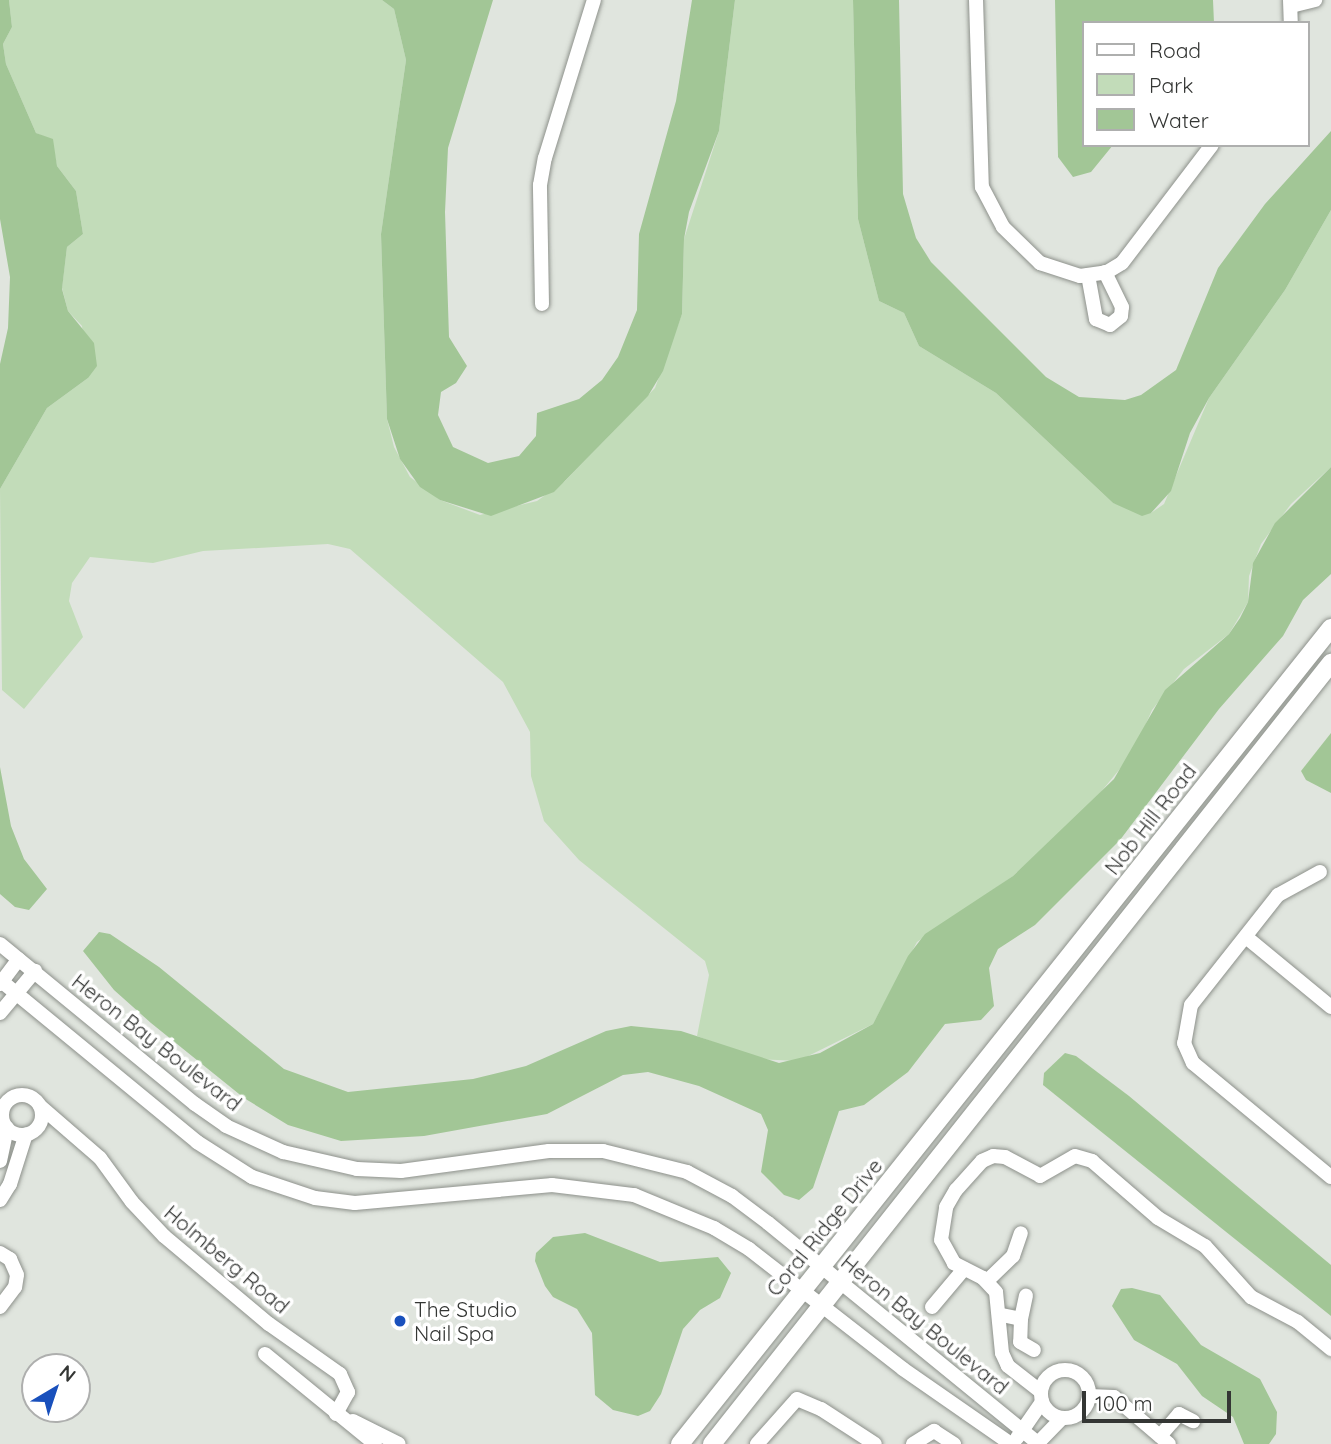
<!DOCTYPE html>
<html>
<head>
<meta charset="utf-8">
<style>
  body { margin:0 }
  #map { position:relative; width:1331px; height:1444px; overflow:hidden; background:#e0e5de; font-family:Quicksand,sans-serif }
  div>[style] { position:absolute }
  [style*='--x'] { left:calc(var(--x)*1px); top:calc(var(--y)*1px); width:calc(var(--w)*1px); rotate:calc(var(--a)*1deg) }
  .green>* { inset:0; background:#c2dcb9 }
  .water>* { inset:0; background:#a2c696 }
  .roads { filter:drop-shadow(0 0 2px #8d918b) drop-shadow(0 0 2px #8d918b) }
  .minor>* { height:14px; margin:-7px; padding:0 7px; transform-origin:7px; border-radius:7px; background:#fff }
  .minor>.ring { margin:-7px; padding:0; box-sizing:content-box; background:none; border:14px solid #fff; border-radius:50% }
  .major>* { height:18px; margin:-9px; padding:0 9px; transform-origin:9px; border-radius:9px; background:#fff }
  .dots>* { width:19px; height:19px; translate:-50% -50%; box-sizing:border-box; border:4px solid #fff; border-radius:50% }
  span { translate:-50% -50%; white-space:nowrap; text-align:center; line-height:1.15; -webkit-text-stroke:7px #fff; paint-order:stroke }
  .street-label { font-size:21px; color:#343634 }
  .poi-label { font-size:21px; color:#343634 }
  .left { translate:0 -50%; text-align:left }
  .legend { position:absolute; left:1082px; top:21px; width:228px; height:126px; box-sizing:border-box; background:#fff; border:2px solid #aeafae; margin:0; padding:9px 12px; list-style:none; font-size:21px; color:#343634 }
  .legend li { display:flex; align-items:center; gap:14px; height:35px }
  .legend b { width:35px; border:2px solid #aeafae }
  .north { position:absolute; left:21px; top:1353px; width:70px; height:70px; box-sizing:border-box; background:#fff; border:2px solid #aeafae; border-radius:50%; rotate:39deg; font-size:19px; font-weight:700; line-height:28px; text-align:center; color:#343634 }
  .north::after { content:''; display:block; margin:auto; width:24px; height:32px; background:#1950bc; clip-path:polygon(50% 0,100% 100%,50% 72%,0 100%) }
  .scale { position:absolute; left:1082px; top:1391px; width:149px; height:32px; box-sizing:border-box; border:4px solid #343634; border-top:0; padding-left:9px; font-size:21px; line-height:24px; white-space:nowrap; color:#343634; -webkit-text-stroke:5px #fff; paint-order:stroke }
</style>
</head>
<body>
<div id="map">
  <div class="green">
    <i style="clip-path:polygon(9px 0,382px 0,394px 9px,406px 60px,381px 234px,387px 419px,394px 447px,410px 477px,440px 500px,480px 515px,537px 501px,565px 481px,655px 388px,682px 314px,684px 239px,719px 131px,735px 0,853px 0,858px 219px,879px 301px,904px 313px,919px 346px,996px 393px,1113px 503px,1151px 513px,1164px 504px,1209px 398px,1285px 290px,1331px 210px,1331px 467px,1291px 504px,1261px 544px,1249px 576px,1248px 602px,1229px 634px,1184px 669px,1152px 710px,1133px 753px,1095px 799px,1013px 876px,917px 942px,873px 1024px,798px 1061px,758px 1059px,697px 1036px,709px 975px,705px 961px,579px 860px,544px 821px,531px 776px,530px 732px,503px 682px,350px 549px,328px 544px,203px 551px,153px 563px,90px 557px,72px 583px,69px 601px,83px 637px,24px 709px,2px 690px,0 489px,47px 408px,88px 378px,82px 326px,68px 311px,62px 288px,67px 247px,83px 234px,76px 191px,57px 166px,52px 140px,36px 133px,6px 64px,3px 44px,12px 27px)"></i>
  </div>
  <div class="water">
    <i style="clip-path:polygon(0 0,9px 0,12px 27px,3px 44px,6px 64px,36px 133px,53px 139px,57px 166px,76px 191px,83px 234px,67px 247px,62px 289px,68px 311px,94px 343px,97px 366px,88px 378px,47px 408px,0 489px,0 364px,8px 328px,10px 277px,0 219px)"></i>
    <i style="clip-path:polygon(382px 0,493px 0,448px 148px,445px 212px,449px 337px,467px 366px,456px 383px,441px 392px,438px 415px,453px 447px,488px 463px,519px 456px,536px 436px,537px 413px,579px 399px,602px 380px,618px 357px,637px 310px,639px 234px,676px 101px,692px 0,735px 0,719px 131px,689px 212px,684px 239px,682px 314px,663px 371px,648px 396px,554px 492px,491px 516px,440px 500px,420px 487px,400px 459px,387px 419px,381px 234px,406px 60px,394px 9px)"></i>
    <i style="clip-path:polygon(853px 0,899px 0,903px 194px,916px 238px,931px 262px,1046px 377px,1079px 397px,1125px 400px,1141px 395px,1176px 370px,1218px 268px,1265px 204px,1331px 131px,1331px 210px,1285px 290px,1209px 398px,1190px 433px,1171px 491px,1151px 513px,1142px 516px,1113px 503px,996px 393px,919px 346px,904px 313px,879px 301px,858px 219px)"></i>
    <i style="clip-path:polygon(1055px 0,1213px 0,1214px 23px,1084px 23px,1084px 145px,1113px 145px,1091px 172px,1073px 177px,1058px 157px)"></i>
    <i style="clip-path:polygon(1331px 467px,1331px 574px,1303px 600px,1283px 636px,1219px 709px,1120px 840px,1035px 925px,998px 949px,989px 968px,994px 1006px,981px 1020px,945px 1024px,908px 1072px,864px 1105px,839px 1111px,813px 1188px,799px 1200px,784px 1195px,761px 1172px,768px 1130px,761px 1114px,699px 1086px,648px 1072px,623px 1075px,547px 1114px,424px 1136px,341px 1141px,288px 1125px,244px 1098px,151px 1023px,114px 990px,83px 951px,99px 932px,110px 934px,159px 967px,284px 1069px,348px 1092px,473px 1079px,526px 1066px,606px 1031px,631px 1026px,681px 1031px,779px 1063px,820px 1053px,873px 1024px,908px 956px,925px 934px,1013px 876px,1114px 779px,1165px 690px,1229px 634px,1240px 618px,1248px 602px,1253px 563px,1275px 523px)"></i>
    <i style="clip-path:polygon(1331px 733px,1331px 793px,1306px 780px,1301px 771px)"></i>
    <i style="clip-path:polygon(0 767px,11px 826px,24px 859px,47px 889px,29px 910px,15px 907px,0 894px)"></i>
    <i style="clip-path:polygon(1065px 1053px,1076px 1056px,1129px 1096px,1331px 1265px,1331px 1316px,1043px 1085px,1044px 1073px)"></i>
    <i style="clip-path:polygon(585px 1233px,660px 1262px,718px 1257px,731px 1273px,720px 1298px,700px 1310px,683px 1329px,661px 1394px,650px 1411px,638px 1416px,613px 1410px,595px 1395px,592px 1333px,577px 1309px,553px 1297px,545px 1286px,535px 1261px,536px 1253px,553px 1237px)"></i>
    <i style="clip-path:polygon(1132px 1288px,1160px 1295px,1201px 1345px,1260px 1379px,1277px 1412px,1276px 1434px,1269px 1444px,1244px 1444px,1233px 1417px,1202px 1396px,1177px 1364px,1134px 1340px,1112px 1306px,1121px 1289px)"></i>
  </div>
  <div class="roads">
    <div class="minor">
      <i style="--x:976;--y:0;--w:187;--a:88.2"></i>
      <i style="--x:982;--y:187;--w:45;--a:62.3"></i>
      <i style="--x:1003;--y:227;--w:52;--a:44.2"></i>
      <i style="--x:1040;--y:263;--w:42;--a:18"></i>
      <i style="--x:1080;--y:276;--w:27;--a:-8"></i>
      <i style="--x:1107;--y:272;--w:17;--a:-31"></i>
      <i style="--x:1122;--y:263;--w:148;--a:-52.7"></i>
      <i style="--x:1290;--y:0;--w:23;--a:88"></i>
      <i style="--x:1291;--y:6;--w:25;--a:-14"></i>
      <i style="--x:1088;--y:275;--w:45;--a:79.7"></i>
      <i style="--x:1096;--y:319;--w:15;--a:23"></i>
      <i style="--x:1110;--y:325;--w:14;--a:-39"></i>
      <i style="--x:1121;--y:316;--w:9;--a:-84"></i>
      <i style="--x:1122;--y:307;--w:39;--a:-116"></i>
      <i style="--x:542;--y:304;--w:119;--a:-91"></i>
      <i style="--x:540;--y:185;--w:27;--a:-80"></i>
      <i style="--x:545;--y:158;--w:165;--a:-72.8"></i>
      <i style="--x:1320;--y:872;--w:48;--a:151.3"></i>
      <i style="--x:1278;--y:895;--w:140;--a:128.3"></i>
      <i style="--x:1191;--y:1005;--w:39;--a:100"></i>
      <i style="--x:1184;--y:1043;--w:22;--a:66"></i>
      <i style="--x:1193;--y:1063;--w:179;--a:39.6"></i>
      <i style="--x:1246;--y:937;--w:110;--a:39.5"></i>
      <i style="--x:0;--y:944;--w:252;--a:39.4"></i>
      <i style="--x:195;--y:1104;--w:38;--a:35"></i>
      <i style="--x:226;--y:1126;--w:63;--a:24.5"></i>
      <i style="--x:283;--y:1152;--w:76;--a:12.9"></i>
      <i style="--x:357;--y:1169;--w:44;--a:2.6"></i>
      <i style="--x:401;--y:1171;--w:149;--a:-7.7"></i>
      <i style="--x:549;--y:1151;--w:54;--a:0"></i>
      <i style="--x:603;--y:1151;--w:87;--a:14"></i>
      <i style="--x:687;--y:1172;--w:51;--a:28.1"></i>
      <i style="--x:732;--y:1196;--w:45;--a:36.9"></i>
      <i style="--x:768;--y:1223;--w:350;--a:39.2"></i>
      <i style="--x:0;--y:980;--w:255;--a:39.4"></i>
      <i style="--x:197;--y:1142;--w:65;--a:32.5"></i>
      <i style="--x:252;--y:1177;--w:66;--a:18.4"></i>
      <i style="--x:315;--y:1198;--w:40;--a:7.1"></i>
      <i style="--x:355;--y:1203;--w:198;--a:-5.2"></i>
      <i style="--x:552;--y:1185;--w:83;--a:7"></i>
      <i style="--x:634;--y:1195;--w:87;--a:22.4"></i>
      <i style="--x:714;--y:1228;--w:41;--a:31"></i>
      <i style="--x:749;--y:1249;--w:195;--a:37.9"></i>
      <i style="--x:903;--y:1369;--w:131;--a:34.8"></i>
      <i style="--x:0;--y:984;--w:31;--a:-53"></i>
      <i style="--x:0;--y:1013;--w:55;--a:-50.2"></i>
      <i class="ring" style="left:2px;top:1095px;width:26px;height:26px"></i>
      <i style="--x:40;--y:1106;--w:79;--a:40.9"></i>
      <i style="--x:100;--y:1158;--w:54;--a:54"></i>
      <i style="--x:132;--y:1202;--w:47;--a:46.7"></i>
      <i style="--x:164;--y:1236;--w:137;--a:40"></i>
      <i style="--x:269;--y:1324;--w:87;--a:35.2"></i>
      <i style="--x:340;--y:1374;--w:20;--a:66"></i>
      <i style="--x:348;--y:1392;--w:25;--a:119"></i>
      <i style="--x:0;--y:1161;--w:34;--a:-78"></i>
      <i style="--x:0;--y:1200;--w:19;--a:-58"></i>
      <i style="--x:10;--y:1184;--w:52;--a:-72.3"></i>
      <i style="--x:0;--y:1253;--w:12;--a:31"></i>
      <i style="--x:10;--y:1259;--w:17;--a:66"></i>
      <i style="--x:17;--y:1275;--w:12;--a:99"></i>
      <i style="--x:15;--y:1287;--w:25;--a:127"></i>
      <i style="--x:987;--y:1281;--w:36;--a:-44"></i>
      <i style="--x:1013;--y:1256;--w:24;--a:-71"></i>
      <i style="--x:932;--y:1307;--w:50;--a:-49.9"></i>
      <i style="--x:1002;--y:1315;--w:19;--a:12"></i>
      <i style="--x:1021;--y:1319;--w:24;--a:-78"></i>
      <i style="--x:1021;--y:1319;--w:23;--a:92"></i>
      <i style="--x:1020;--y:1342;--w:16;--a:30"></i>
      <i style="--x:265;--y:1354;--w:142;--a:39.3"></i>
      <i class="ring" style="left:1041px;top:1370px;width:34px;height:34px"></i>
      <i style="--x:1040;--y:1391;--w:41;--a:-142"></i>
      <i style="--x:1008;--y:1366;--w:14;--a:-115"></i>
      <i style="--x:1002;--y:1353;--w:61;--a:-95.6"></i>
      <i style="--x:996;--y:1292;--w:19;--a:-133"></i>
      <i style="--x:983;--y:1278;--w:33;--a:-153"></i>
      <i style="--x:954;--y:1263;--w:26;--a:-119"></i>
      <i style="--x:941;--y:1240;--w:33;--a:-81"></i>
      <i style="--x:946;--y:1207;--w:20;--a:-60"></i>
      <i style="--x:956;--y:1190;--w:39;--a:-48"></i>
      <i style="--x:982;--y:1161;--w:12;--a:-24"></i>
      <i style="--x:993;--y:1156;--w:12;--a:5"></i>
      <i style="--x:1005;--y:1157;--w:40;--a:28"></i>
      <i style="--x:1040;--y:1176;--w:40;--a:-29.7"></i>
      <i style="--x:1075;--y:1156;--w:18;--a:16"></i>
      <i style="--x:1092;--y:1161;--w:87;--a:40.8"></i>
      <i style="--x:1158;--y:1218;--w:55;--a:30.8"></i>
      <i style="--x:1205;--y:1246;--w:69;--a:48"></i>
      <i style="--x:1251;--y:1297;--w:53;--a:28"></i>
      <i style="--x:1298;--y:1322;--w:43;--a:39.3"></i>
      <i style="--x:1089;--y:1396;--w:25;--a:2"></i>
      <i style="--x:1114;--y:1397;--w:72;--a:40.5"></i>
      <i style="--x:353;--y:1421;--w:51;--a:26.6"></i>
      <i style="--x:1160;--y:1436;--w:29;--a:-49"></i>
      <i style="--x:1179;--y:1414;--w:16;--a:27"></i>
      <i style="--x:1017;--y:1438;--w:44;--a:-55.2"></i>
      <i style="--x:757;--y:1444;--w:60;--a:-48.4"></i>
      <i style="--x:797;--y:1399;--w:26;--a:23"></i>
      <i style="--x:821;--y:1409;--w:64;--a:32.9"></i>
      <i style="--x:913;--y:1444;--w:25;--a:-32"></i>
      <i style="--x:934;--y:1431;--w:24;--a:33"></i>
      <i style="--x:1037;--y:1444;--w:36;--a:-46"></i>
    </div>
    <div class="major">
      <i style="--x:680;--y:1444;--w:1044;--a:-51.42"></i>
      <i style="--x:712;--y:1444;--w:997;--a:-51.6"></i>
    </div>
  </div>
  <div class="dots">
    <i style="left:400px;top:1321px;background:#1950bc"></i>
  </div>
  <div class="street-label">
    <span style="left:1150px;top:819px;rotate:-52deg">Nob Hill Road</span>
    <span style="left:157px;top:1042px;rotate:38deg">Heron Bay Boulevard</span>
    <span style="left:824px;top:1227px;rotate:-51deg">Coral Ridge Drive</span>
    <span style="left:227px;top:1259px;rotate:40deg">Holmberg Road</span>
    <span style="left:925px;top:1324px;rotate:39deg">Heron Bay Boulevard</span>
  </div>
  <div class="poi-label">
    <span class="left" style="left:414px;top:1321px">The Studio<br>Nail Spa</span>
  </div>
  <ul class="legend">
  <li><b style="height:9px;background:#fff"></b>Road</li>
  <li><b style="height:19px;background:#c2dcb9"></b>Park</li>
  <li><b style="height:19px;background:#a2c696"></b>Water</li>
  </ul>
  <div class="north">N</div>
  <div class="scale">100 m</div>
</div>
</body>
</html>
